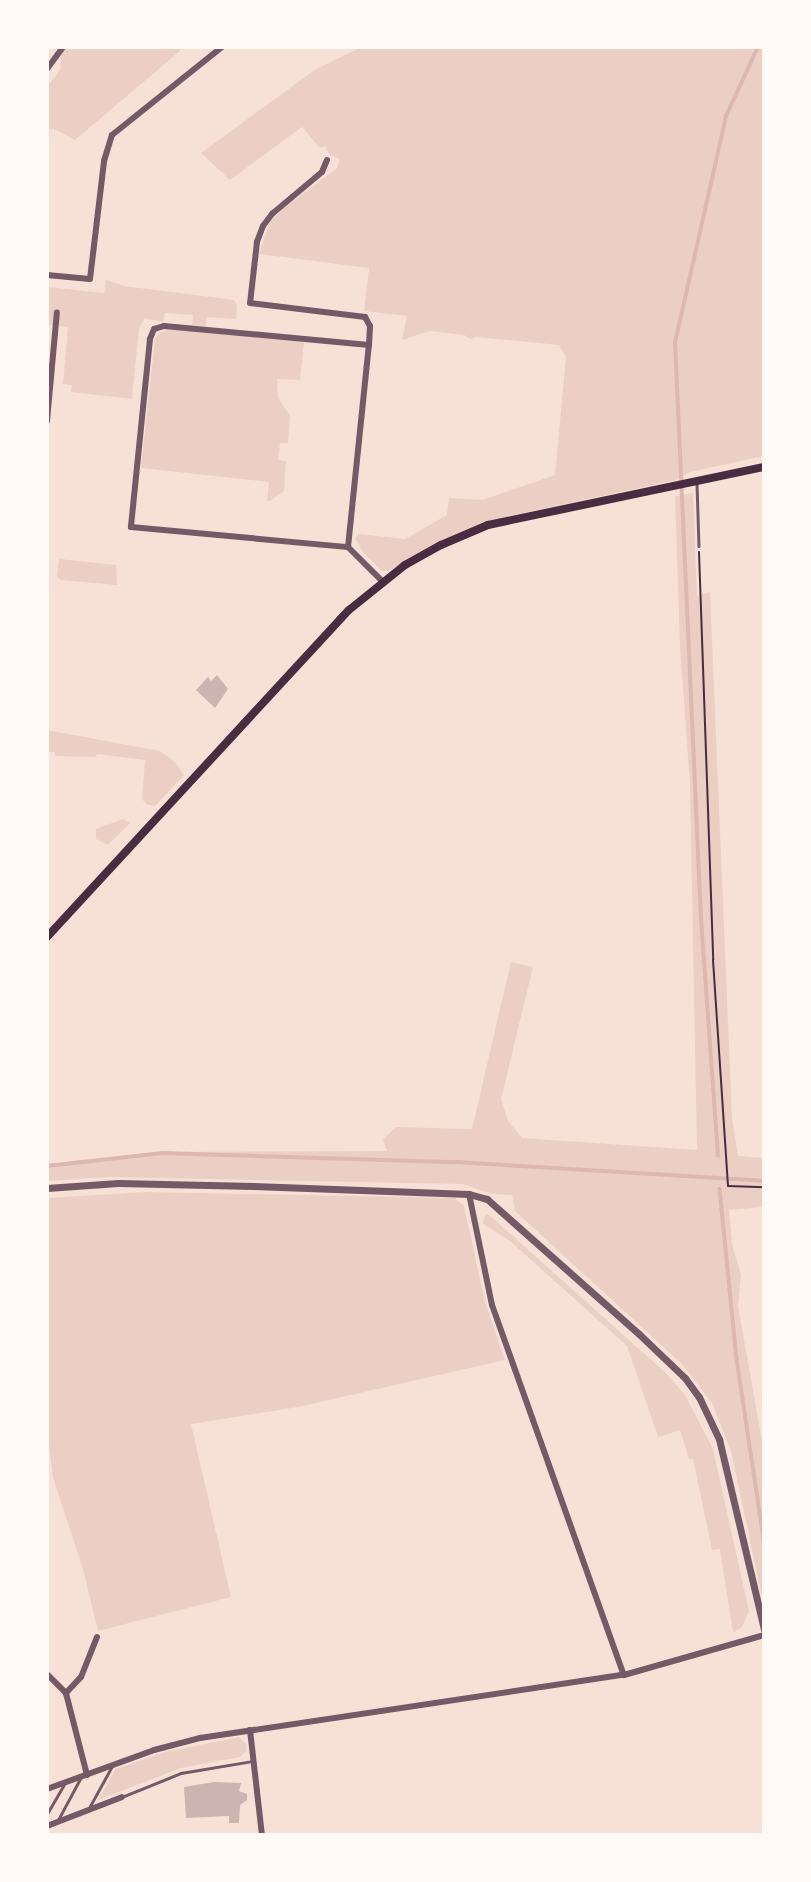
<!DOCTYPE html>
<html>
<head>
<meta charset="utf-8">
<style>
  body { margin:0 }
  #map { position:relative; width:811px; height:1882px; overflow:hidden; background:#f7e1d7; font-family:Figtree,sans-serif }
  div>[style] { position:absolute }
  [style*='--x'] { left:calc(var(--x)*1px); top:calc(var(--y)*1px); width:calc(var(--w)*1px); rotate:calc(var(--a)*1deg) }
  .green>* { inset:0; background:#ebcfc5 }
  .stream>* { height:3.5px; margin:-1.75px; padding:0 1.75px; transform-origin:1.75px; border-radius:1.75px; background:#dcb8b0 }
  .building>* { inset:0; background:#ccb4b1 }
  .path>* { height:2px; margin:-1px; padding:0 1px; transform-origin:1px; border-radius:1px; background:#4a2c40 }
  .service>* { height:2.5px; margin:-1.25px; padding:0 1.25px; transform-origin:1.25px; border-radius:1.25px; background:#755966 }
  .minor>* { height:6px; margin:-3px; padding:0 3px; transform-origin:3px; border-radius:3px; background:#755966 }
  .tertiary>* { height:7px; margin:-3.5px; padding:0 3.5px; transform-origin:3.5px; border-radius:3.5px; background:#755966 }
  .secondary>* { height:8px; margin:-4px; padding:0 4px; transform-origin:4px; border-radius:4px; background:#4a2c40 }
  span { translate:-50% -50%; white-space:nowrap; text-align:center; line-height:1.15; -webkit-text-stroke:7px #fffaf5; paint-order:stroke }
  .frame { position:absolute; inset:0; border:49px solid #fffaf5; pointer-events:none }
</style>
</head>
<body>
<div id="map">
  <div class="green">
    <i style="clip-path:polygon(67px 47px,177px 47px,180px 51px,75px 140px,54px 129px,47px 130px,47px 87px,60px 70px,61px 53px)"></i>
    <i style="clip-path:polygon(362px 47px,764px 47px,764px 456px,690px 472px,676px 480px,491px 520px,444px 539px,389px 571px,382px 571px,363px 552px,355px 538px,359px 534px,405px 539px,447px 515px,449px 498px,483px 500px,555px 475px,566px 357px,559px 345px,476px 337px,470px 339px,464px 335px,430px 331px,402px 340px,407px 316px,364px 311px,369px 268px,259px 254px,270px 222px,283px 209px,337px 168px,340px 159px,330px 155px,325px 146px,320px 148px,302px 127px,230px 180px,201px 153px,316px 69px)"></i>
    <i style="clip-path:polygon(106px 280px,124px 286px,234px 300px,237px 305px,236px 319px,207px 317px,206px 326px,192px 325px,193px 315px,165px 313px,163px 322px,145px 318px,139px 328px,132px 399px,71px 392px,72px 385px,63px 384px,68px 327px,47px 325px,47px 287px,104px 293px)"></i>
    <i style="clip-path:polygon(171px 329px,304px 342px,300px 380px,277px 379px,278px 398px,290px 416px,288px 443px,280px 443px,278px 460px,286px 461px,284px 491px,270px 501px,267px 501px,269px 482px,141px 468px,155px 338px,161px 332px)"></i>
    <i style="clip-path:polygon(693px 493px,697px 596px,710px 592px,732px 1118px,738px 1156px,764px 1158px,764px 1207px,729px 1210px,732px 1244px,741px 1275px,738px 1306px,764px 1452px,764px 1606px,731px 1451px,712px 1403px,682px 1364px,515px 1211px,512px 1195px,492px 1194px,462px 1184px,108px 1177px,47px 1181px,47px 1164px,162px 1152px,387px 1151px,383px 1139px,396px 1127px,472px 1129px,511px 962px,533px 967px,501px 1099px,508px 1121px,522px 1138px,697px 1150px,690px 785px,680px 646px,675px 496px)"></i>
    <i style="clip-path:polygon(59px 559px,116px 565px,117px 585px,61px 580px,57px 577px)"></i>
    <i style="clip-path:polygon(47px 730px,160px 751px,175px 762px,184px 775px,155px 806px,146px 804px,142px 799px,145px 760px,97px 754px,96px 757px,55px 756px,55px 752px,47px 752px)"></i>
    <i style="clip-path:polygon(123px 819px,130px 823px,108px 845px,96px 839px,96px 829px)"></i>
    <i style="clip-path:polygon(145px 1192px,455px 1198px,464px 1206px,485px 1302px,505px 1360px,298px 1407px,191px 1424px,231px 1597px,98px 1631px,83px 1569px,53px 1478px,47px 1428px,47px 1198px)"></i>
    <i style="clip-path:polygon(488px 1214px,666px 1373px,685px 1395px,713px 1449px,749px 1611px,742px 1627px,733px 1633px,720px 1549px,712px 1550px,693px 1459px,689px 1459px,680px 1430px,658px 1437px,627px 1346px,510px 1241px,483px 1224px,484px 1217px)"></i>
    <i style="clip-path:polygon(239px 1737px,246px 1744px,246px 1751px,240px 1757px,181px 1768px,98px 1800px,116px 1769px,165px 1752px)"></i>
  </div>
  <div class="stream">
    <i style="--x:718;--y:1156;--w:238;--a:-94.1"></i>
    <i style="--x:701;--y:919;--w:577;--a:-92.58"></i>
    <i style="--x:675;--y:343;--w:233;--a:-77.3"></i>
    <i style="--x:726;--y:116;--w:76;--a:-65.1"></i>
    <i style="--x:47;--y:1166;--w:116;--a:-6.4"></i>
    <i style="--x:162;--y:1153;--w:294;--a:1.8"></i>
    <i style="--x:456;--y:1162;--w:309;--a:3.5"></i>
    <i style="--x:720;--y:1189;--w:171;--a:84.3"></i>
    <i style="--x:737;--y:1359;--w:182;--a:81.5"></i>
  </div>
  <div class="building">
    <i style="clip-path:polygon(217px 675px,228px 689px,215px 708px,196px 690px,208px 677px,211px 681px)"></i>
    <i style="clip-path:polygon(214px 1782px,241px 1783px,239px 1791px,247px 1794px,247px 1800px,240px 1805px,239px 1823px,229px 1823px,229px 1816px,186px 1818px,184px 1787px)"></i>
  </div>
  <div class="path">
    <i style="--x:699;--y:552;--w:408;--a:88"></i>
    <i style="--x:713;--y:960;--w:226;--a:86.2"></i>
    <i style="--x:728;--y:1186;--w:36;--a:2"></i>
  </div>
  <div class="service">
    <i style="--x:697;--y:483;--w:63;--a:88.2"></i>
    <i style="--x:122;--y:1797;--w:64;--a:-22.1"></i>
    <i style="--x:181;--y:1773;--w:73;--a:-9.5"></i>
    <i style="--x:89;--y:1808;--w:46;--a:-61.2"></i>
    <i style="--x:47;--y:1814;--w:34;--a:-60"></i>
    <i style="--x:58;--y:1820;--w:47;--a:-61.8"></i>
  </div>
  <div class="minor">
    <i style="--x:47;--y:69;--w:27;--a:-54"></i>
    <i style="--x:327;--y:160;--w:13;--a:113"></i>
    <i style="--x:322;--y:172;--w:65;--a:140"></i>
    <i style="--x:272;--y:214;--w:15;--a:127"></i>
    <i style="--x:263;--y:226;--w:17;--a:111"></i>
    <i style="--x:257;--y:242;--w:61;--a:96.5"></i>
    <i style="--x:250;--y:303;--w:116;--a:6.9"></i>
    <i style="--x:365;--y:317;--w:10;--a:61"></i>
    <i style="--x:370;--y:326;--w:19;--a:93"></i>
    <i style="--x:47;--y:275;--w:43;--a:5.3"></i>
    <i style="--x:90;--y:279;--w:119;--a:-83.2"></i>
    <i style="--x:104;--y:161;--w:27;--a:-73"></i>
    <i style="--x:112;--y:135;--w:141;--a:-38.7"></i>
    <i style="--x:47;--y:421;--w:109;--a:-84.8"></i>
    <i style="--x:348;--y:547;--w:203;--a:-84.1"></i>
    <i style="--x:369;--y:345;--w:206;--a:-174.7"></i>
    <i style="--x:164;--y:326;--w:10;--a:163"></i>
    <i style="--x:154;--y:329;--w:11;--a:112"></i>
    <i style="--x:150;--y:339;--w:189;--a:95.8"></i>
    <i style="--x:131;--y:527;--w:218;--a:5.3"></i>
    <i style="--x:348;--y:547;--w:48;--a:45"></i>
    <i style="--x:469;--y:1194;--w:113;--a:78.3"></i>
    <i style="--x:492;--y:1305;--w:393;--a:70.4"></i>
    <i style="--x:47;--y:1674;--w:27;--a:45"></i>
    <i style="--x:250;--y:1730;--w:106;--a:83.5"></i>
    <i style="--x:87;--y:1775;--w:85;--a:-104.4"></i>
    <i style="--x:66;--y:1693;--w:22;--a:-47"></i>
    <i style="--x:81;--y:1677;--w:43;--a:-68.2"></i>
    <i style="--x:47;--y:1789;--w:114;--a:-20"></i>
    <i style="--x:154;--y:1750;--w:48;--a:-14.6"></i>
    <i style="--x:200;--y:1738;--w:429;--a:-8.5"></i>
    <i style="--x:624;--y:1675;--w:146;--a:-15.9"></i>
    <i style="--x:47;--y:1826;--w:80;--a:-21.1"></i>
  </div>
  <div class="tertiary">
    <i style="--x:47;--y:1188;--w:71;--a:-4"></i>
    <i style="--x:118;--y:1183;--w:135;--a:1.3"></i>
    <i style="--x:253;--y:1186;--w:216;--a:2.1"></i>
    <i style="--x:469;--y:1194;--w:19;--a:16"></i>
    <i style="--x:487;--y:1199;--w:203;--a:41.6"></i>
    <i style="--x:639;--y:1334;--w:64;--a:43.7"></i>
    <i style="--x:685;--y:1378;--w:24;--a:54"></i>
    <i style="--x:699;--y:1397;--w:47;--a:64.5"></i>
    <i style="--x:719;--y:1439;--w:196;--a:76.7"></i>
  </div>
  <div class="secondary">
    <i style="--x:47;--y:937;--w:445;--a:-47.3"></i>
    <i style="--x:349;--y:610;--w:72;--a:-38.8"></i>
    <i style="--x:405;--y:565;--w:41;--a:-29.1"></i>
    <i style="--x:441;--y:545;--w:51;--a:-23.1"></i>
    <i style="--x:488;--y:525;--w:282;--a:-11.9"></i>
  </div>
  <div class="frame"></div>
</div>
</body>
</html>
